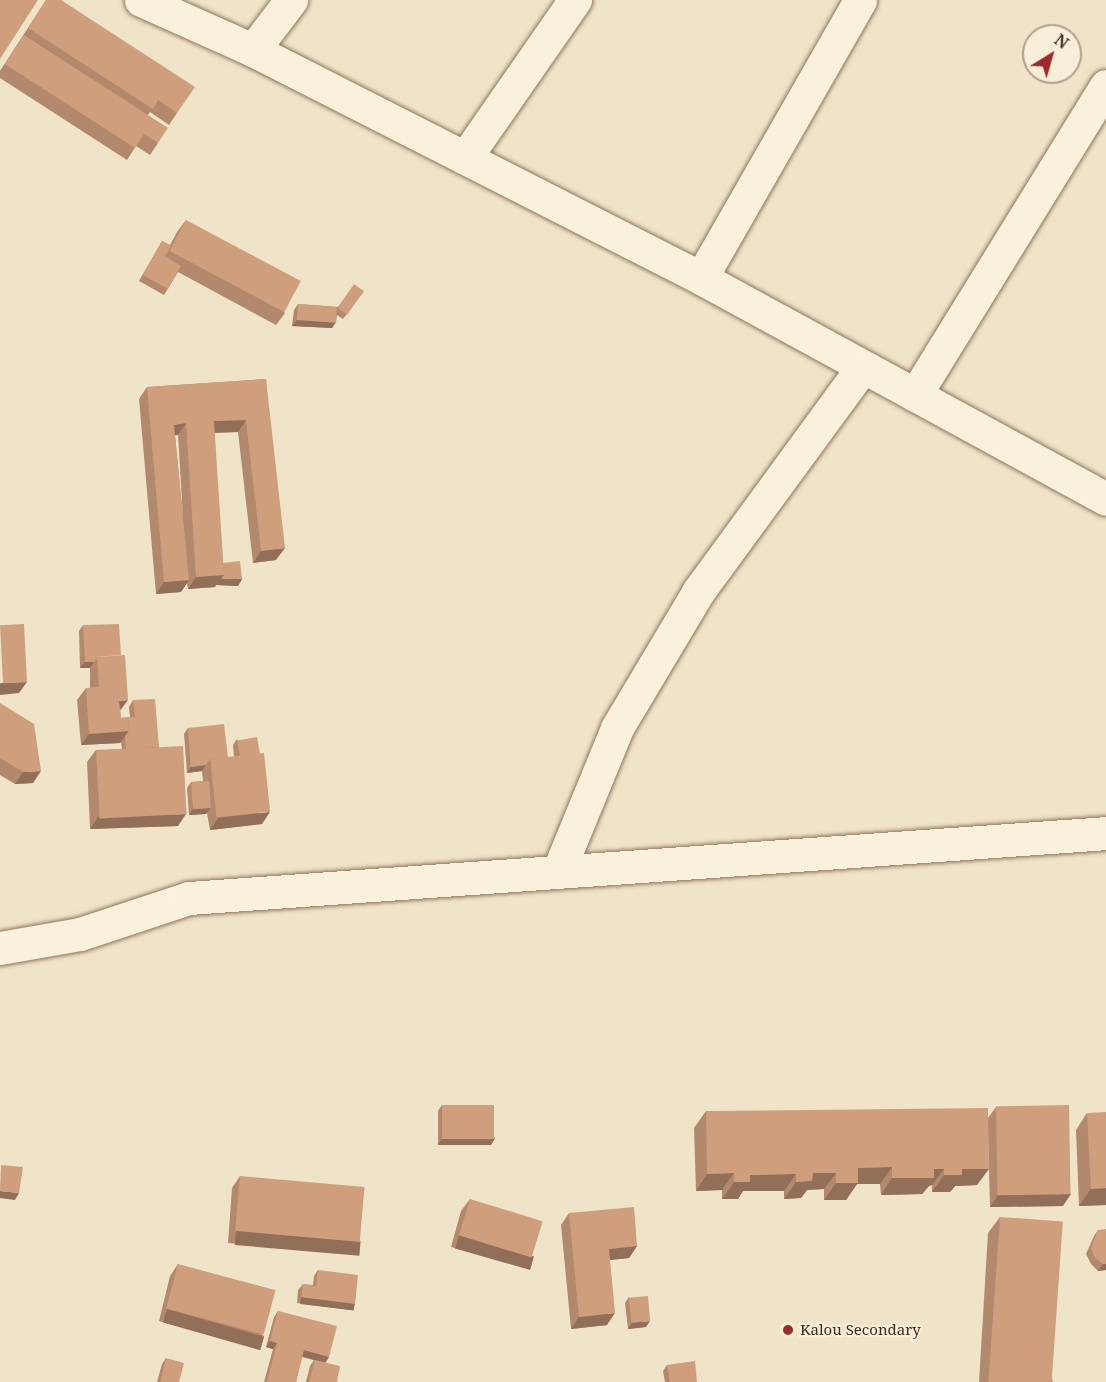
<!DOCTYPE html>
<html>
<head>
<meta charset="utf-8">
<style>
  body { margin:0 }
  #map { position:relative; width:1106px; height:1382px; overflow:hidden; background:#f0e4c8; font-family:"Noto Serif",serif }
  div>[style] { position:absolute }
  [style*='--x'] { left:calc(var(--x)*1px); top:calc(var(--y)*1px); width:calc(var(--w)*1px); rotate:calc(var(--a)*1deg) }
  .roads { filter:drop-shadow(0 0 2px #8d765c) drop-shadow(0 0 2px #8d765c) }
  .minor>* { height:33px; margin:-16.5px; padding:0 16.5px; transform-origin:16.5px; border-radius:16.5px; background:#faf1dc }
  .secondary>* { height:33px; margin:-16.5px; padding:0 16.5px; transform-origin:16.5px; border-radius:16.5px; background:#faf1dc }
  .wall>* { inset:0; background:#b2896c }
  .shaded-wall>* { inset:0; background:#916f58; transform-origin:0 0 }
  .building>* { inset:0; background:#cf9f7d; transform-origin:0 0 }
  .dots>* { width:16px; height:16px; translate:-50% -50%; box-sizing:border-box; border:3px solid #f7eed8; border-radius:50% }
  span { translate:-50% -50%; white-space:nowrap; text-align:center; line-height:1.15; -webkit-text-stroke:4.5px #f7eed8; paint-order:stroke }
  .poi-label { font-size:15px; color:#3d2e20 }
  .left { translate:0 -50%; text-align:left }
  .north { position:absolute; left:1022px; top:24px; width:60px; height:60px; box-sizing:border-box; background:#f7eed8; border:2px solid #ada18e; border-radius:50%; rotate:37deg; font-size:16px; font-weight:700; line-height:24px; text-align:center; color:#3d2e20 }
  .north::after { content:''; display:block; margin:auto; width:21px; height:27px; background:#9e2a2b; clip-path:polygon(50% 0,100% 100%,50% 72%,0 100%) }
</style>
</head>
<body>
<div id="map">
  <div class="roads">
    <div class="minor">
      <i style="--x:141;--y:0;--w:123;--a:24.1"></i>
      <i style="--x:253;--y:50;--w:503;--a:26.97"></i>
      <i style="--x:701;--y:278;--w:461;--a:28.6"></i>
      <i style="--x:253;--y:50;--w:63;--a:-52.8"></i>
      <i style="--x:465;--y:158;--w:193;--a:-55.2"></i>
      <i style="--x:701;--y:278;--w:320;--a:-60.2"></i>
      <i style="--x:915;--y:395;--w:363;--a:-58.3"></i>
      <i style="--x:558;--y:872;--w:156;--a:-67.7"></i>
      <i style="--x:617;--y:728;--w:158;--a:-59.2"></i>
      <i style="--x:698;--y:592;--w:278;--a:-53.8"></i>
    </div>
    <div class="secondary">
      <i style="--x:0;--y:948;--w:81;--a:-9.9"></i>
      <i style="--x:80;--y:934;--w:115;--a:-18.3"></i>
      <i style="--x:189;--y:898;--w:919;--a:-4.05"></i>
    </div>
  </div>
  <div class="wall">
    <i style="clip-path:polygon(46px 0,177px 113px,169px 125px,150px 112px,148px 115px,158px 143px,150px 155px,136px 146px,127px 160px,0 78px,0 71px)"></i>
    <i style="clip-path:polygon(186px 220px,285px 313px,276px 325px,178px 272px,164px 295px,139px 281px,162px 241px,170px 245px,177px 232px)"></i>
    <i style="clip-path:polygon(364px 291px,343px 319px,337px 315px,336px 322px,332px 328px,292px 326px,294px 310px,298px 304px,337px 307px)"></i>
    <i style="clip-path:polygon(evenodd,266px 379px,276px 560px,253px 563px,238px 432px,214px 433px,223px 563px,242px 579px,238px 586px,216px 585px,215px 587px,188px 589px,187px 583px,181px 592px,156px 594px,139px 399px,147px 387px,266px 379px,175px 435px,178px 435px,183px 517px,175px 435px)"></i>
    <i style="clip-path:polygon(83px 625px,120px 711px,121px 718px,130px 717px,129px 707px,133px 700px,159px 747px,178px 826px,90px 829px,87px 762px,96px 750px,122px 749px,121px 742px,120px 743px,81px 745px,77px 700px,86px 688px,90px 688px,90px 668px,80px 668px,79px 631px)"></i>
    <i style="clip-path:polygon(0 703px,33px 783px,15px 784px,0 775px)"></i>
    <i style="clip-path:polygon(188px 728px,228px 757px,234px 757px,233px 745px,237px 739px,262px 824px,210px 830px,207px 813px,206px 814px,189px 815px,187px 788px,191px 782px,203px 781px,202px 771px,187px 773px,184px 734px)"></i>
    <i style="clip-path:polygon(442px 1105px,495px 1138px,491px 1145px,438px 1145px,438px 1111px)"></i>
    <i style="clip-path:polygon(996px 1107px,1063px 1206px,990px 1207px,988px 1133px,977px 1185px,955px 1186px,950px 1192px,932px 1192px,932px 1185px,929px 1186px,922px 1194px,881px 1195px,880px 1184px,857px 1184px,846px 1200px,824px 1200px,824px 1189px,807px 1190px,801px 1198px,784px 1199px,784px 1191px,743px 1191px,738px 1199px,722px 1199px,722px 1190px,696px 1191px,694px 1128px,706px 1111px,988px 1118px)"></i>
    <i style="clip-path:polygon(1087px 1113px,1106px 1205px,1079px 1206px,1076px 1130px)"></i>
    <i style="clip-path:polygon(240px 1176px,361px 1241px,353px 1253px,228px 1243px,232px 1188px)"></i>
    <i style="clip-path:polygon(470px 1199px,525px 1268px,451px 1247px,461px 1211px)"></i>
    <i style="clip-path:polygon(569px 1213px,637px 1246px,629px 1258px,610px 1260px,607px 1325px,571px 1329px,561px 1225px)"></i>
    <i style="clip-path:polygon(1000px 1217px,1053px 1382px,979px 1382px,988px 1233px)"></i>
    <i style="clip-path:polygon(1098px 1230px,1106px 1270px,1098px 1271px,1091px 1264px,1086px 1254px,1094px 1236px)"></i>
    <i style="clip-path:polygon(178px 1264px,264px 1336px,256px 1348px,159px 1321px,170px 1276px)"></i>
    <i style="clip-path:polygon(318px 1270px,355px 1304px,351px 1310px,297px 1303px,298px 1290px,303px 1284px,313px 1285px,314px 1276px)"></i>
    <i style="clip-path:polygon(629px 1297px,646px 1327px,628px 1329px,625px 1303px)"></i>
    <i style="clip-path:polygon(278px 1311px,329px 1357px,325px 1363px,337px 1382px,306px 1382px,310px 1366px,314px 1360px,302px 1357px,296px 1382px,264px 1382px,273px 1349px,266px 1347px,274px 1317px)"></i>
    <i style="clip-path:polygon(166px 1358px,179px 1382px,157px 1382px,162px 1364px)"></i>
    <i style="clip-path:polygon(667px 1365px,697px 1382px,665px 1382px,663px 1371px)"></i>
  </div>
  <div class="shaded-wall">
    <i style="clip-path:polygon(297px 320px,336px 322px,332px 328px,292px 326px)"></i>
    <i style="clip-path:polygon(246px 420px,238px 432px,205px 433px,214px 421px)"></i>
    <i style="clip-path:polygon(186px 423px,178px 435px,166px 436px,174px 425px)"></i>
    <i style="clip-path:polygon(285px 548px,276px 560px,253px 563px,261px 551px)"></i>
    <i style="clip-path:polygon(224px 575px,242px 579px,238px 586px,216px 585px,215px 587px,188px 589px,196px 577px)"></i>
    <i style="clip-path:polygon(189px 580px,181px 592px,156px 594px,164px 582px)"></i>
    <i style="clip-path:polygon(85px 662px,94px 662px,90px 668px,80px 668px)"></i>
    <i style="clip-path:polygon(27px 682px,19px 693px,0 695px,0 684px,1px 683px)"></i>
    <i style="clip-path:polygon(128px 700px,119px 712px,119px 701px)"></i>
    <i style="clip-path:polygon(129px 731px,120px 743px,81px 745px,89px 734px)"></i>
    <i style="clip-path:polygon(206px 765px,202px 771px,187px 773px,191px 767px)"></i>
    <i style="clip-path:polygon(41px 771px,33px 783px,15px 784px,23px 772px)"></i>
    <i style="clip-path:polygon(211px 808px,206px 814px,189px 815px,193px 809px)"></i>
    <i style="clip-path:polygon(270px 812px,262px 824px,210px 830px,218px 818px)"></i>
    <i style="clip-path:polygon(186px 814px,178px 826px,90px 829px,98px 817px)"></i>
    <i style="clip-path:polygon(495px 1138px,491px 1145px,438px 1145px,442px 1139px)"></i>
    <i style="clip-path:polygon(892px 1167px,880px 1184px,857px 1184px,846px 1200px,824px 1200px,836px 1183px,858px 1168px)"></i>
    <i style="clip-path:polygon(934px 1169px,944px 1169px,932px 1185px,929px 1186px,922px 1194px,881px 1195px,892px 1178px)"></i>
    <i style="clip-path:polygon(962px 1169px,989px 1169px,977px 1185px,955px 1186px,950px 1192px,932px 1192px,944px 1175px)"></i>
    <i style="clip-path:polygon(734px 1173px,722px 1190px,696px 1191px,707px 1174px)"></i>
    <i style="clip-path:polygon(813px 1173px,836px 1173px,824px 1189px,807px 1190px,801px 1198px,784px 1199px,796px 1182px)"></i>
    <i style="clip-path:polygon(796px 1174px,784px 1191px,743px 1191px,738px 1199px,722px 1199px,734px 1182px,750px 1175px)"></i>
    <i style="clip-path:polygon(1106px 1188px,1106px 1205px,1079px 1206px,1091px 1189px)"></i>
    <i style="clip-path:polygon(0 1191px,19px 1193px,15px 1200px,0 1198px)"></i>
    <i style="clip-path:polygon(1071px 1194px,1063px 1206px,990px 1207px,998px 1195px)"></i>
    <i style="left:236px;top:1231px;width:125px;height:14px;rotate:5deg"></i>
    <i style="left:459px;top:1235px;width:78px;height:14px;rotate:16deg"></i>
    <i style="clip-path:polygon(637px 1246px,629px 1258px,601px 1261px,609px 1249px)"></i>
    <i style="clip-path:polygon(1103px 1264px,1106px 1264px,1106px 1270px,1098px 1271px)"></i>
    <i style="left:301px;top:1297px;width:54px;height:7px;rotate:7deg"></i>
    <i style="left:167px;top:1309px;width:101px;height:14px;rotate:16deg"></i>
    <i style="clip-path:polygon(615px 1313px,607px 1325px,571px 1329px,579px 1317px)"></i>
    <i style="clip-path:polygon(650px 1321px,646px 1327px,628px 1329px,632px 1323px)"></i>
    <i style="clip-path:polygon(270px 1341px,277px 1343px,273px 1349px,266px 1347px)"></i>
    <i style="clip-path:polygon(304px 1350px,329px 1357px,325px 1363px,300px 1356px)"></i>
  </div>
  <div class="building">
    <i style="clip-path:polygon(0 0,38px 0,0 59px)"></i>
    <i style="clip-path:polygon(46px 0,61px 0,195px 87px,177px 113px,158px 100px,153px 109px,28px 28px)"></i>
    <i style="clip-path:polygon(24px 35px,168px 128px,158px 143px,144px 134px,135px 148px,5px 64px)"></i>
    <i style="left:186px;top:220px;width:130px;height:35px;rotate:28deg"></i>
    <i style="clip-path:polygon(162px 241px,171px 246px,165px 256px,181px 266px,168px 289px,143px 275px)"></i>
    <i style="left:354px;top:284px;width:12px;height:29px;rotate:35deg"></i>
    <i style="left:298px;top:304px;width:39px;height:16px;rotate:4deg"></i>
    <i style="clip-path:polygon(266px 379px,285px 548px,261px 551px,246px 420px,214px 421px,224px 575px,196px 577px,186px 423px,174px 425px,189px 580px,164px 582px,147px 387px)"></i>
    <i style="clip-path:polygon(240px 561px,242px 579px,221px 579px,224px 575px,223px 563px)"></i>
    <i style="left:24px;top:624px;width:58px;height:24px;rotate:87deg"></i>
    <i style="clip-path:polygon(119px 624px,121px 655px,97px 657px,94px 662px,85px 662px,83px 625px)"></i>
    <i style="clip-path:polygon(125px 655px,128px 700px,119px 701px,121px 718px,128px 717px,129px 731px,89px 734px,86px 688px,99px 687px,97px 657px)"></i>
    <i style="clip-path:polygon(155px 699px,159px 747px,126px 749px,125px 736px,129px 731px,128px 717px,124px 718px,135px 717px,133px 700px)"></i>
    <i style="clip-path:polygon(0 703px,34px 724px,41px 771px,23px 772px,0 758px)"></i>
    <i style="clip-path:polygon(224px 724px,228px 757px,210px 759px,206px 765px,191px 767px,188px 728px)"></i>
    <i style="left:257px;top:737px;width:17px;height:20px;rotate:80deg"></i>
    <i style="left:183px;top:746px;width:68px;height:87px;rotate:87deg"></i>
    <i style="left:264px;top:753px;width:59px;height:54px;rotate:84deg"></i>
    <i style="left:209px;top:781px;width:27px;height:18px;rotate:86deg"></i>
    <i style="left:442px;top:1105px;width:52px;height:34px"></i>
    <i style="left:1069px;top:1105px;width:89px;height:73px;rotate:89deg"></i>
    <i style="clip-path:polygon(988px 1108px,989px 1169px,962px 1169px,962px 1175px,944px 1175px,944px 1169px,934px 1169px,934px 1178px,892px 1178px,892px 1167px,858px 1168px,858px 1183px,836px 1183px,836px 1173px,813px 1173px,812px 1181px,796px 1182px,796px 1174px,750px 1175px,750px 1182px,734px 1182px,734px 1173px,707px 1174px,706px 1111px)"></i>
    <i style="clip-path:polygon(1106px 1112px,1106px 1188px,1091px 1189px,1087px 1113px)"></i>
    <i style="clip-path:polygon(1px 1165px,23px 1167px,19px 1193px,0 1191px)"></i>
    <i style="left:240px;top:1176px;width:125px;height:55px;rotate:5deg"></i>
    <i style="left:470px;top:1199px;width:76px;height:38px;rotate:17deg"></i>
    <i style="clip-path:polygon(634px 1207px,637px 1246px,609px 1249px,615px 1313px,579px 1317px,569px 1213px)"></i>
    <i style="left:1000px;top:1217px;width:63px;height:165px;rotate:4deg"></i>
    <i style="clip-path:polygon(1106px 1229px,1106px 1264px,1103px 1264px,1095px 1258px,1091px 1248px,1098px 1230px)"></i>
    <i style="left:178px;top:1264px;width:101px;height:46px;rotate:15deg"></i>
    <i style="clip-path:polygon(318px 1270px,358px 1275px,355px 1304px,301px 1297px,303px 1284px,316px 1286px)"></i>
    <i style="left:648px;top:1296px;width:25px;height:19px;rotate:85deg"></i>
    <i style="clip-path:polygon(278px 1311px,337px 1326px,329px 1357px,304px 1350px,296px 1382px,267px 1382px,277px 1343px,270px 1341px)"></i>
    <i style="clip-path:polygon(166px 1358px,184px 1363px,179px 1382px,160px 1382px)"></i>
    <i style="clip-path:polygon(315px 1360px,340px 1366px,337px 1382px,309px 1382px)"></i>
    <i style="clip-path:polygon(695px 1361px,697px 1382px,670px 1382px,667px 1365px)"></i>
  </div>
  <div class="dots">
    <i style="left:788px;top:1330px;background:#9e2a2b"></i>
  </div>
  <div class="poi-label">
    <span class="left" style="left:800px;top:1330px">Kalou Secondary</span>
  </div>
  <div class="north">N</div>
</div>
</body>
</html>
